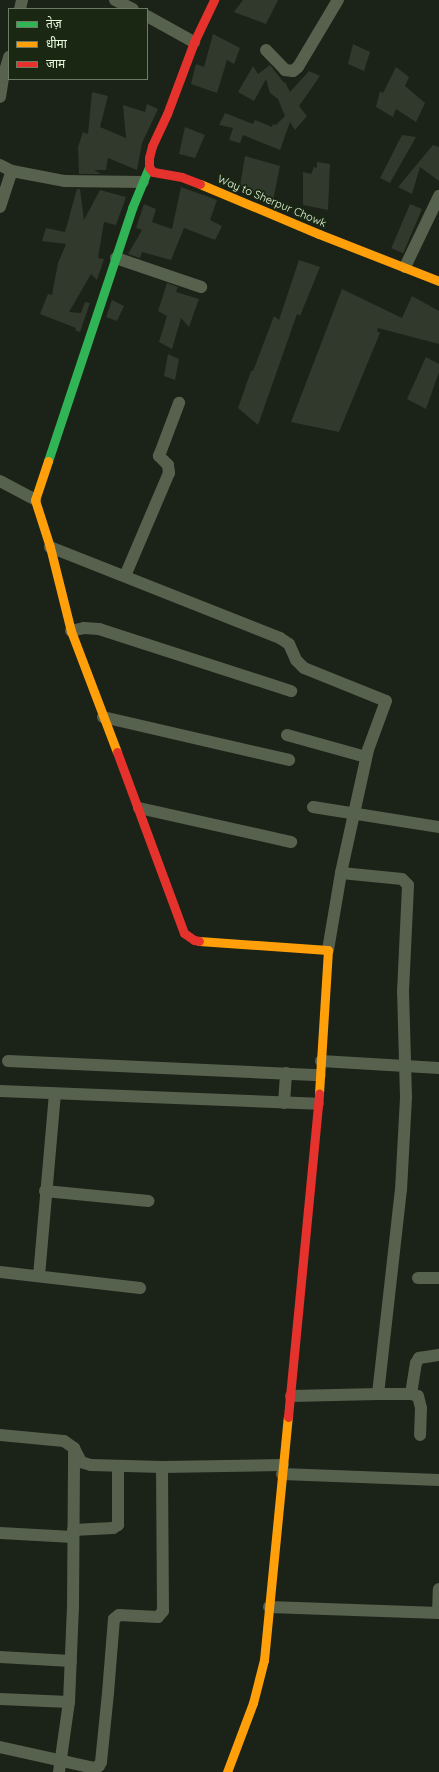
<!DOCTYPE html>
<html>
<head>
<meta charset="utf-8">
<style>
  body { margin:0 }
  #map { position:relative; width:439px; height:1772px; overflow:hidden; background:#1b2218; font-family:Quicksand,"Noto Sans Devanagari",sans-serif }
  div>[style] { position:absolute }
  [style*='--x'] { left:calc(var(--x)*1px); top:calc(var(--y)*1px); width:calc(var(--w)*1px); rotate:calc(var(--a)*1deg) }
  .building>* { inset:0; background:#31392d; transform-origin:0 0 }
  .street>* { height:12px; margin:-6px; padding:0 6px; transform-origin:6px; border-radius:6px; background:#56614e }
  .fast>* { height:9px; margin:-4.5px; padding:0 4.5px; transform-origin:4.5px; border-radius:4.5px; background:#30b455 }
  .slow>* { height:9px; margin:-4.5px; padding:0 4.5px; transform-origin:4.5px; border-radius:4.5px; background:#ff9f0a }
  .jam>* { height:9px; margin:-4.5px; padding:0 4.5px; transform-origin:4.5px; border-radius:4.5px; background:#e5322d }
  span { translate:-50% -50%; white-space:nowrap; text-align:center; line-height:1.15; -webkit-text-stroke:4px #192713; paint-order:stroke }
  .street-label { font-size:11px; color:#e8fade }
  .legend { position:absolute; left:8px; top:8px; width:140px; height:72px; box-sizing:border-box; background:#192713; border:1px solid #6c7b64; margin:0; padding:5px 7px; list-style:none; font-size:12px; color:#e8fade }
  .legend li { display:flex; align-items:center; gap:8px; height:20px }
  .legend b { width:20px; border:1px solid #6c7b64 }
</style>
</head>
<body>
<div id="map">
  <div class="building">
    <i style="clip-path:polygon(243px 0,278px 0,266px 24px,234px 12px)"></i>
    <i style="clip-path:polygon(213px 34px,240px 48px,234px 64px,227px 60px,217px 93px,191px 84px,196px 64px,204px 67px)"></i>
    <i style="clip-path:polygon(353px 44px,370px 52px,364px 71px,348px 64px)"></i>
    <i style="clip-path:polygon(270px 65px,284px 83px,285px 82px,290px 92px,309px 71px,320px 76px,299px 106px,307px 116px,295px 130px,290px 122px,280px 150px,243px 135px,240px 143px,229px 140px,233px 128px,219px 125px,225px 113px,253px 124px,255px 120px,272px 127px,273px 124px,276px 125px,285px 116px,278px 99px,270px 93px,266px 79px,254px 101px,238px 92px,253px 66px,258px 74px)"></i>
    <i style="clip-path:polygon(396px 67px,409px 77px,405px 86px,425px 103px,416px 122px,396px 109px,393px 117px,376px 107px,380px 91px,383px 93px)"></i>
    <i style="clip-path:polygon(92px 92px,108px 96px,100px 127px,126px 138px,123px 105px,145px 112px,147px 104px,158px 109px,142px 143px,137px 170px,108px 158px,106px 170px,94px 170px,101px 174px,79px 174px,78px 147px,83px 132px,88px 134px)"></i>
    <i style="clip-path:polygon(185px 127px,205px 135px,195px 158px,179px 154px)"></i>
    <i style="clip-path:polygon(402px 135px,416px 137px,390px 183px,380px 178px)"></i>
    <i style="clip-path:polygon(433px 145px,439px 147px,439px 181px,420px 167px,412px 194px,398px 187px)"></i>
    <i style="clip-path:polygon(245px 156px,280px 166px,273px 201px,248px 191px,240px 186px)"></i>
    <i style="clip-path:polygon(317px 162px,330px 164px,328px 210px,303px 205px,303px 172px,311px 174px,314px 167px,317px 168px)"></i>
    <i style="clip-path:polygon(181px 187px,217px 200px,210px 220px,222px 226px,215px 240px,184px 228px,171px 260px,142px 252px,140px 258px,128px 254px,142px 230px,136px 228px,144px 204px,156px 209px,152px 222px,172px 229px)"></i>
    <i style="clip-path:polygon(77px 189px,80px 189px,84px 220px,100px 190px,126px 197px,116px 225px,104px 222px,98px 258px,104px 259px,97px 280px,91px 274px,69px 312px,81px 313px,85px 302px,90px 303px,80px 332px,75px 330px,76px 328px,40px 314px,48px 294px,52px 295px,58px 263px,66px 244px,42px 241px,46px 228px,65px 232px)"></i>
    <i style="left:410px;top:204px;width:13px;height:48px;rotate:23deg"></i>
    <i style="clip-path:polygon(299px 260px,320px 267px,300px 316px,297px 314px,258px 425px,238px 408px,251px 371px,253px 371px,274px 316px,279px 320px)"></i>
    <i style="clip-path:polygon(167px 283px,178px 287px,176px 292px,199px 299px,189px 327px,181px 318px,172px 349px,159px 342px,167px 316px,158px 311px)"></i>
    <i style="clip-path:polygon(342px 289px,402px 318px,412px 296px,439px 311px,439px 344px,378px 328px,377px 331px,380px 333px,339px 432px,291px 422px)"></i>
    <i style="clip-path:polygon(112px 300px,124px 306px,117px 321px,106px 317px)"></i>
    <i style="clip-path:polygon(168px 354px,179px 359px,175px 380px,164px 376px)"></i>
    <i style="clip-path:polygon(426px 357px,439px 364px,439px 372px,426px 409px,407px 399px)"></i>
  </div>
  <div class="street">
    <i style="--x:115;--y:0;--w:20;--a:27"></i>
    <i style="--x:20;--y:9;--w:9;--a:-77"></i>
    <i style="--x:147;--y:16;--w:54;--a:29"></i>
    <i style="--x:266;--y:50;--w:28;--a:46"></i>
    <i style="--x:285;--y:70;--w:8;--a:7"></i>
    <i style="--x:293;--y:71;--w:6;--a:-39"></i>
    <i style="--x:298;--y:67;--w:78;--a:-59.2"></i>
    <i style="--x:0;--y:97;--w:19;--a:-81"></i>
    <i style="--x:3;--y:78;--w:22;--a:-74"></i>
    <i style="--x:0;--y:165;--w:13;--a:27"></i>
    <i style="--x:12;--y:171;--w:54;--a:10.7"></i>
    <i style="--x:65;--y:181;--w:78;--a:0.7"></i>
    <i style="--x:0;--y:207;--w:38;--a:-72"></i>
    <i style="--x:116;--y:258;--w:90;--a:18.8"></i>
    <i style="--x:405;--y:267;--w:79;--a:-64.4"></i>
    <i style="--x:0;--y:481;--w:40;--a:28"></i>
    <i style="--x:50;--y:547;--w:247;--a:21.6"></i>
    <i style="--x:280;--y:638;--w:11;--a:34"></i>
    <i style="--x:289;--y:644;--w:17;--a:66"></i>
    <i style="--x:296;--y:660;--w:11;--a:45"></i>
    <i style="--x:304;--y:668;--w:88;--a:21.9"></i>
    <i style="--x:386;--y:701;--w:52;--a:110.2"></i>
    <i style="--x:368;--y:750;--w:126;--a:102.4"></i>
    <i style="--x:341;--y:873;--w:78;--a:99.6"></i>
    <i style="--x:125;--y:576;--w:112;--a:-66.9"></i>
    <i style="--x:169;--y:473;--w:8;--a:-97"></i>
    <i style="--x:168;--y:465;--w:13;--a:-135"></i>
    <i style="--x:159;--y:456;--w:57;--a:-69.3"></i>
    <i style="--x:71;--y:631;--w:13;--a:-13"></i>
    <i style="--x:84;--y:628;--w:15;--a:4"></i>
    <i style="--x:99;--y:629;--w:202;--a:17.9"></i>
    <i style="--x:103;--y:717;--w:191;--a:13"></i>
    <i style="--x:287;--y:735;--w:82;--a:15.6"></i>
    <i style="--x:313;--y:807;--w:128;--a:9"></i>
    <i style="--x:139;--y:808;--w:156;--a:12.6"></i>
    <i style="--x:8;--y:1061;--w:312;--a:2.6"></i>
    <i style="--x:321;--y:1061;--w:118;--a:3.4"></i>
    <i style="--x:0;--y:1091;--w:318;--a:2.3"></i>
    <i style="--x:284;--y:1103;--w:30;--a:-86"></i>
    <i style="--x:45;--y:1191;--w:104;--a:5.5"></i>
    <i style="--x:0;--y:1272;--w:141;--a:6.5"></i>
    <i style="--x:39;--y:1276;--w:183;--a:-85"></i>
    <i style="--x:418;--y:1278;--w:21;--a:0"></i>
    <i style="--x:378;--y:1394;--w:33;--a:0"></i>
    <i style="--x:411;--y:1394;--w:7;--a:16"></i>
    <i style="--x:418;--y:1396;--w:12;--a:76"></i>
    <i style="--x:421;--y:1408;--w:27;--a:92"></i>
    <i style="--x:411;--y:1394;--w:31;--a:-81"></i>
    <i style="--x:416;--y:1363;--w:6;--a:-59"></i>
    <i style="--x:419;--y:1358;--w:20;--a:-9"></i>
    <i style="--x:291;--y:1396;--w:87;--a:-1.3"></i>
    <i style="--x:378;--y:1394;--w:205;--a:-83.6"></i>
    <i style="--x:401;--y:1190;--w:93;--a:-86.9"></i>
    <i style="--x:406;--y:1097;--w:105;--a:-91.6"></i>
    <i style="--x:403;--y:992;--w:107;--a:-87.3"></i>
    <i style="--x:408;--y:885;--w:8;--a:-135"></i>
    <i style="--x:402;--y:879;--w:61;--a:-174.4"></i>
    <i style="--x:0;--y:1435;--w:64;--a:5.4"></i>
    <i style="--x:64;--y:1441;--w:12;--a:35"></i>
    <i style="--x:74;--y:1448;--w:16;--a:63"></i>
    <i style="--x:81;--y:1462;--w:10;--a:17"></i>
    <i style="--x:91;--y:1465;--w:71;--a:1.6"></i>
    <i style="--x:162;--y:1467;--w:121;--a:-0.9"></i>
    <i style="--x:282;--y:1474;--w:157;--a:2.2"></i>
    <i style="--x:73;--y:1530;--w:40;--a:-2.9"></i>
    <i style="--x:113;--y:1528;--w:6;--a:-31"></i>
    <i style="--x:118;--y:1525;--w:59;--a:-90"></i>
    <i style="--x:0;--y:1533;--w:73;--a:3.1"></i>
    <i style="--x:269;--y:1607;--w:170;--a:2"></i>
    <i style="--x:438;--y:1613;--w:24;--a:-88"></i>
    <i style="--x:0;--y:1657;--w:71;--a:3.2"></i>
    <i style="--x:0;--y:1699;--w:69;--a:2.5"></i>
    <i style="--x:0;--y:1747;--w:96;--a:12.6"></i>
    <i style="--x:94;--y:1768;--w:5;--a:-22"></i>
    <i style="--x:99;--y:1766;--w:4;--a:-63"></i>
    <i style="--x:101;--y:1762;--w:69;--a:-84.2"></i>
    <i style="--x:108;--y:1693;--w:74;--a:-85.4"></i>
    <i style="--x:114;--y:1619;--w:6;--a:-39"></i>
    <i style="--x:119;--y:1615;--w:39;--a:3"></i>
    <i style="--x:158;--y:1617;--w:8;--a:-50"></i>
    <i style="--x:163;--y:1611;--w:144;--a:-90.4"></i>
    <i style="--x:59;--y:1772;--w:71;--a:-81.9"></i>
    <i style="--x:69;--y:1702;--w:95;--a:-87.6"></i>
    <i style="--x:73;--y:1607;--w:159;--a:-89.6"></i>
  </div>
  <div class="fast">
    <i style="--x:48;--y:461;--w:267;--a:-71.6"></i>
    <i style="--x:132;--y:208;--w:44;--a:-67.5"></i>
  </div>
  <div class="slow">
    <i style="--x:200;--y:184;--w:129;--a:22.8"></i>
    <i style="--x:319;--y:234;--w:129;--a:21.4"></i>
    <i style="--x:48;--y:461;--w:41;--a:108.4"></i>
    <i style="--x:35;--y:500;--w:49;--a:72.3"></i>
    <i style="--x:50;--y:547;--w:87;--a:76"></i>
    <i style="--x:71;--y:631;--w:129;--a:69.2"></i>
    <i style="--x:199;--y:941;--w:129;--a:4"></i>
    <i style="--x:328;--y:950;--w:143;--a:93.6"></i>
    <i style="--x:227;--y:1772;--w:74;--a:-69.4"></i>
    <i style="--x:253;--y:1703;--w:44;--a:-75.7"></i>
    <i style="--x:264;--y:1660;--w:244;--a:-84.4"></i>
  </div>
  <div class="jam">
    <i style="--x:200;--y:184;--w:19;--a:-159"></i>
    <i style="--x:182;--y:177;--w:29;--a:-170"></i>
    <i style="--x:153;--y:172;--w:6;--a:-129"></i>
    <i style="--x:149;--y:167;--w:9;--a:-90"></i>
    <i style="--x:149;--y:158;--w:12;--a:-76"></i>
    <i style="--x:152;--y:146;--w:35;--a:-65"></i>
    <i style="--x:167;--y:114;--w:77;--a:-69.4"></i>
    <i style="--x:194;--y:42;--w:47;--a:-64.5"></i>
    <i style="--x:117;--y:752;--w:193;--a:69.7"></i>
    <i style="--x:184;--y:933;--w:12;--a:35"></i>
    <i style="--x:194;--y:940;--w:5;--a:11"></i>
    <i style="--x:288;--y:1417;--w:325;--a:-84.5"></i>
  </div>
  <div class="street-label">
    <span style="left:272px;top:201px;rotate:23deg">Way to Sherpur Chowk</span>
  </div>
  <ul class="legend">
  <li><b style="height:5px;background:#30b455"></b>तेज़</li>
  <li><b style="height:5px;background:#ff9f0a"></b>धीमा</li>
  <li><b style="height:5px;background:#e5322d"></b>जाम</li>
  </ul>
</div>
</body>
</html>
